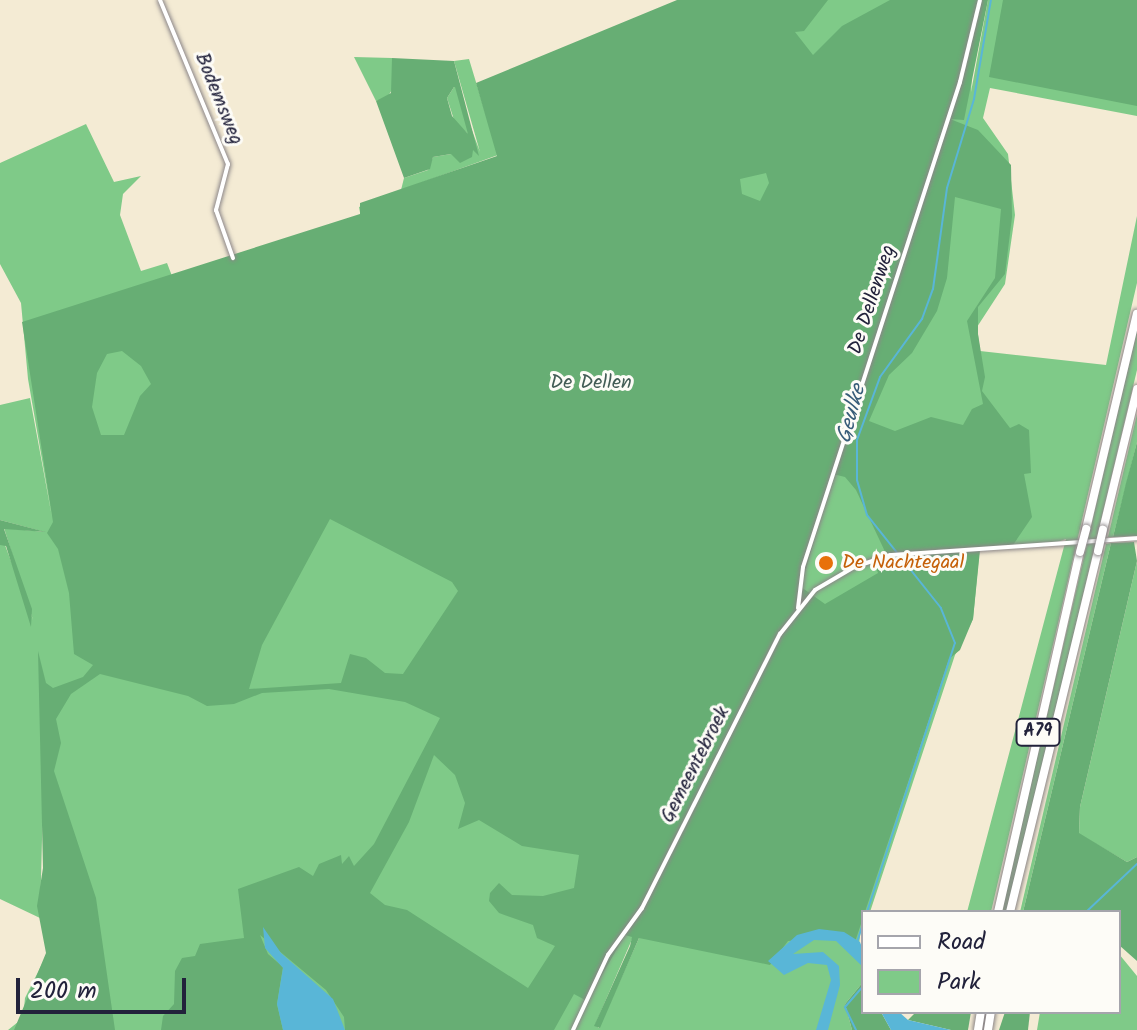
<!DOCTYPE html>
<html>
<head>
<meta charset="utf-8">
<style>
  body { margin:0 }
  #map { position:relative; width:1137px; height:1030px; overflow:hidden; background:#f4ebd4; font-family:Kalam,sans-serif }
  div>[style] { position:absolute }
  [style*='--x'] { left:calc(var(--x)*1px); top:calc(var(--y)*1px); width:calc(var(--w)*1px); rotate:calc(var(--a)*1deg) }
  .green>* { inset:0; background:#7fca88 }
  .forest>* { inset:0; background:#67ae74 }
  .water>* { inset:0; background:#59b6d7 }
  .stream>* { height:2px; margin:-1px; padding:0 1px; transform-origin:1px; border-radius:1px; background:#59b6d7 }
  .roads { filter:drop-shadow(0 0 2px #8b8688) drop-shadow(0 0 2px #8b8688) }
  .minor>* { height:4px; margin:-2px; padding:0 2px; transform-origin:2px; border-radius:2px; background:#fff }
  .motorway>* { height:8px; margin:-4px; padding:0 4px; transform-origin:4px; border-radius:4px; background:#fff }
  .bridges { filter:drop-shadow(0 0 2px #8b8688) drop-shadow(0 0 2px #8b8688) }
  .motorway-bridge>* { height:8px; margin:-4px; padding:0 4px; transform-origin:4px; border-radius:4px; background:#fff }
  .dots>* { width:22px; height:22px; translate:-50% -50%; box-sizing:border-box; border:4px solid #fdfcf7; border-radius:50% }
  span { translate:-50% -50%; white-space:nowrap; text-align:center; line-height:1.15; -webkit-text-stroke:6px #fdfcf7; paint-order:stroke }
  .shield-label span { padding:2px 6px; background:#fdfcf7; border:2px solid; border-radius:6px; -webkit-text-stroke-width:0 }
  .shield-label { font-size:18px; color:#22223b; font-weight:700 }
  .street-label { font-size:20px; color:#22223b }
  .park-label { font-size:20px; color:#435d56 }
  .food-label { font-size:20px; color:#c56008 }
  .left { translate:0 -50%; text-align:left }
  .water-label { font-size:22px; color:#385d79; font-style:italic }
  .legend { position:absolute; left:861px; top:910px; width:260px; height:104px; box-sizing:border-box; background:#fdfcf7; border:2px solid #a5a5ac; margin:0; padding:10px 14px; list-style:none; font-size:24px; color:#22223b }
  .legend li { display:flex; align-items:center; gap:16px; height:40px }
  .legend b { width:40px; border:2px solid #a5a5ac }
  .scale { position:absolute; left:16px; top:978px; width:170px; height:36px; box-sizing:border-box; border:4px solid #22223b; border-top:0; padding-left:10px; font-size:24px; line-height:28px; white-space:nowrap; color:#22223b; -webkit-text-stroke:6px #fdfcf7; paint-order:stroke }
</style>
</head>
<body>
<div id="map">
  <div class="green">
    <i style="clip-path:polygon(evenodd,823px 0,977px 0,971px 92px,988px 0,1137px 0,1137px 116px,990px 88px,983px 118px,1008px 154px,1015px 215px,1005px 284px,977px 327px,980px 351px,1106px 365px,1137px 216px,1137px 283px,991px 912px,967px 912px,1066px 539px,1043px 547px,980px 545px,973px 619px,955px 655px,870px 912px,863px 912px,859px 945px,863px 982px,845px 1004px,852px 1030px,575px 1030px,578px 1023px,572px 1030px,8px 1030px,23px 1018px,25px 998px,45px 958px,48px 965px,43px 800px,40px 918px,0 899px,0 545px,5px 545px,33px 620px,4px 528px,45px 532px,0 520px,0 405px,30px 398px,52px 517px,28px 379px,21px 303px,0 264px,0 163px,86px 124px,114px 182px,141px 176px,123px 194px,120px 215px,141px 271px,167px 263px,172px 276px,361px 218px,359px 207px,456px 175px,801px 29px,823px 0,633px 937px,639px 938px,599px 1028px,595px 1025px,633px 937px)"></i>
    <i style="clip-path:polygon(354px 57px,392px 58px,393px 88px,387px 98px,376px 101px)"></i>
    <i style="clip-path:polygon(469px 59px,498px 155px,401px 190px,404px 178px,428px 170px,433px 157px,451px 154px,467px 133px,455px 123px,447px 98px,454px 87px,446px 60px,480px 152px,454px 61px)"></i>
    <i style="clip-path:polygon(1137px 330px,1137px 370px,1007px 912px,1001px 912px)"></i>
    <i style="clip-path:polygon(1137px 414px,1137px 442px,1113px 537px,1108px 537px)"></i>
    <i style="clip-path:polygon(1111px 543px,1023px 912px,1020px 912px,1106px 544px)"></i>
    <i style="clip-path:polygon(1137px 561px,1137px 857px,1127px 862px,1079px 834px,1080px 807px)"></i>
    <i style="clip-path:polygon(1119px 954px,1137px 976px,1137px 1030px,1037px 1030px,1040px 1012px,1119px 1012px)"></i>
  </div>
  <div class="forest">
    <i style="clip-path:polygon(evenodd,677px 0,828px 0,804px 31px,795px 32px,813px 55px,842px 26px,890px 0,988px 0,964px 120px,950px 119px,978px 130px,1011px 165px,1012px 217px,1005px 274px,978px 307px,978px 334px,985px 377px,982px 391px,1010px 428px,1019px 424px,1029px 430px,1031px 473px,1024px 474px,1032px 517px,1011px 548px,980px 550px,973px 619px,960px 650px,949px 659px,855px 942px,846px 936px,788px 941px,770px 965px,639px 938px,600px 1028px,594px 1026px,630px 946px,632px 937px,625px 935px,587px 1001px,574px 994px,554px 1030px,345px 1030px,344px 1017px,326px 990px,260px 935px,268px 954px,283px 967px,277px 1004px,283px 1030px,161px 1030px,163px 1016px,174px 1004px,175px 971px,182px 958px,195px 956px,200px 944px,244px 938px,238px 889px,299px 867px,313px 876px,319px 864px,341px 855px,342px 864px,349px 856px,354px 866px,374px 844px,440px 718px,405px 702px,329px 689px,262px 693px,234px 704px,207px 706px,188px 696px,100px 674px,71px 694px,56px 719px,61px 743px,54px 771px,96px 898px,115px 1030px,14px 1030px,46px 953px,37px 906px,43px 868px,38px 651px,46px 683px,53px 688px,83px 677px,93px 665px,74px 654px,69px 593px,58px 549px,47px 533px,53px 522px,22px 322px,360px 214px,360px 203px,497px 156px,476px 83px,677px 0,766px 173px,769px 183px,760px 201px,742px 194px,740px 179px,766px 173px,677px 0,955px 197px,1001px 209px,995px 278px,967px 321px,983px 404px,972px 409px,963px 425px,931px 417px,895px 431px,869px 421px,889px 375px,912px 353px,937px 311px,947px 278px,955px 197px,677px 0,122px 351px,141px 366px,151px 384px,140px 396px,124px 435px,101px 435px,92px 407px,97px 373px,107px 354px,122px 351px,677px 0,833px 474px,845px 477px,856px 490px,888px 558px,874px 562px,878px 573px,825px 604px,801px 587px,833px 474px,677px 0,330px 519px,452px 582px,458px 591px,403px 674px,385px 673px,366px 658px,350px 654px,341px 683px,249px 689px,262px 645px,330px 519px,677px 0,434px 755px,455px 775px,465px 803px,458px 829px,479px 820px,522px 846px,579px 855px,574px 888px,543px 896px,512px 895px,499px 883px,490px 893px,489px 901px,499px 913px,533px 925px,537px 938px,555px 946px,528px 988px,407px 910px,385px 905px,370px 893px,409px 822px,434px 755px)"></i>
    <i style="clip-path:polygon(1003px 0,1137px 0,1137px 106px,989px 77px)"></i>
    <i style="clip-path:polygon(evenodd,392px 58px,454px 61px,479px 156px,473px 150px,472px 157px,460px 163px,451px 154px,433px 157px,430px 169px,404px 178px,376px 101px,391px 93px,392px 58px,454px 87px,455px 87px,468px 134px,452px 116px,447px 98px,454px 87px)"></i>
    <i style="clip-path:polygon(1137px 442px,1137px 536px,1113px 537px,1126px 483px)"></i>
    <i style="clip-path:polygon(0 520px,46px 532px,4px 529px,32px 609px,31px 627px,6px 546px,0 545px)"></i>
    <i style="clip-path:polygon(1134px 542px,1137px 561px,1080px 807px,1079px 833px,1127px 862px,1137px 857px,1137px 961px,1119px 945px,1119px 912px,1023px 912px,1111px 543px)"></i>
    <i style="clip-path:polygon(863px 982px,863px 1012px,881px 1012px,891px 1030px,852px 1030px,845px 1004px)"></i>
    <i style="clip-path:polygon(916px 1012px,971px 1012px,968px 1030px,951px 1030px,908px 1020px)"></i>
    <i style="clip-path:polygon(1005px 1012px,1030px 1012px,1028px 1030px,999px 1030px)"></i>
  </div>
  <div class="water">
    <i style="clip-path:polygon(263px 927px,281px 953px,333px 999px,345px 1030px,283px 1030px,277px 1004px,283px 968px,265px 948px)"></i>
    <i style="clip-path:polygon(819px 929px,844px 932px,860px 942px,863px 950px,863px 967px,836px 941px,814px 940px,793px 954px,823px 952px,839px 966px,840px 985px,828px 1030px,816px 1030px,831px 980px,827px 965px,808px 963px,784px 975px,768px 961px,797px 935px)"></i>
    <i style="clip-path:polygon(881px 1012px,899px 1012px,908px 1020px,951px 1030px,891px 1030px)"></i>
  </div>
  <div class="stream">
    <i style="--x:867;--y:912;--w:283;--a:-71.9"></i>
    <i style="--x:955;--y:643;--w:38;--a:-112"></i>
    <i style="--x:941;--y:608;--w:119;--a:-128.5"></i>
    <i style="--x:867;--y:515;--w:36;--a:-106"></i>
    <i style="--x:857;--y:480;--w:40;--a:-90"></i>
    <i style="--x:857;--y:440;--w:67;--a:-69.9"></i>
    <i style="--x:880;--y:377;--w:72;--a:-54.1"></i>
    <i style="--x:922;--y:319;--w:32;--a:-70"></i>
    <i style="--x:933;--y:289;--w:102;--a:-82.1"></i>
    <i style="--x:947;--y:188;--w:93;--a:-73.1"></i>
    <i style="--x:974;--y:99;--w:100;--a:-80.3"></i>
    <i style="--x:1086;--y:912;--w:70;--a:-43.3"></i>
    <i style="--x:857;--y:942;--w:19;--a:-72"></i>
    <i style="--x:856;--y:1030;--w:25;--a:-116"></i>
    <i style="--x:845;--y:1007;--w:28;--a:-49"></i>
  </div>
  <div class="roads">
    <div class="minor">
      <i style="--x:160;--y:0;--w:178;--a:67.5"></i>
      <i style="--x:228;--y:164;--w:48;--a:104.6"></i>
      <i style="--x:216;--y:210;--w:51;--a:70.5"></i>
      <i style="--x:798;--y:608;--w:41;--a:-83"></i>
      <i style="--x:803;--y:567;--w:510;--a:-72.06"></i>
      <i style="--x:960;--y:82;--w:84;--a:-76.3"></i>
      <i style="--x:573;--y:1030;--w:83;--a:-65"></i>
      <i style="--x:608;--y:955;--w:58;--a:-54.1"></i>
      <i style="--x:642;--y:908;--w:307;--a:-63.3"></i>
      <i style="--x:780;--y:634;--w:56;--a:-51.5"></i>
      <i style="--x:815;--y:590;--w:45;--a:-30.5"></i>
      <i style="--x:854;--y:567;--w:38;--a:-18"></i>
      <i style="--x:890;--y:555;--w:248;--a:-3.9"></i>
    </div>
    <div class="motorway">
      <i style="--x:1086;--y:529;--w:221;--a:-76.7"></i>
      <i style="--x:1103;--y:530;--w:145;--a:-76.4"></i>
      <i style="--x:998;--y:912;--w:369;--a:-77.2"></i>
      <i style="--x:1010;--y:912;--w:372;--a:-76.3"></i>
      <i style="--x:978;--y:1030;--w:18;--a:-81"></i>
      <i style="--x:988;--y:1030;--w:18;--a:-81"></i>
    </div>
  </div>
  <div class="bridges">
    <div class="motorway-bridge">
      <i style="--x:1098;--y:551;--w:22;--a:-77"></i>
      <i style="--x:1080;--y:552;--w:24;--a:-75"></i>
    </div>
  </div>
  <div class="dots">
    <i style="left:826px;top:563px;background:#e8710a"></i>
  </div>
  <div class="shield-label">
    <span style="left:1038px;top:732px">A79</span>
  </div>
  <div class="street-label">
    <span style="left:218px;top:99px;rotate:68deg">Bodemsweg</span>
    <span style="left:873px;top:300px;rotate:-72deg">De Dellenweg</span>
    <span style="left:696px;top:765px;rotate:-63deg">Gemeentebroek</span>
  </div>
  <div class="park-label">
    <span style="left:591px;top:383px">De Dellen</span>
  </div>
  <div class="food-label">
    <span class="left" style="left:842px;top:563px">De Nachtegaal</span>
  </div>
  <div class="water-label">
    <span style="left:852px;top:414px;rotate:-75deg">Geulke</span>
  </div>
  <ul class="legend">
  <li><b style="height:10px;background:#fff"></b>Road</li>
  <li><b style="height:22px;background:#7fca88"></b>Park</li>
  </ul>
  <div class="scale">200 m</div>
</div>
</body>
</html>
